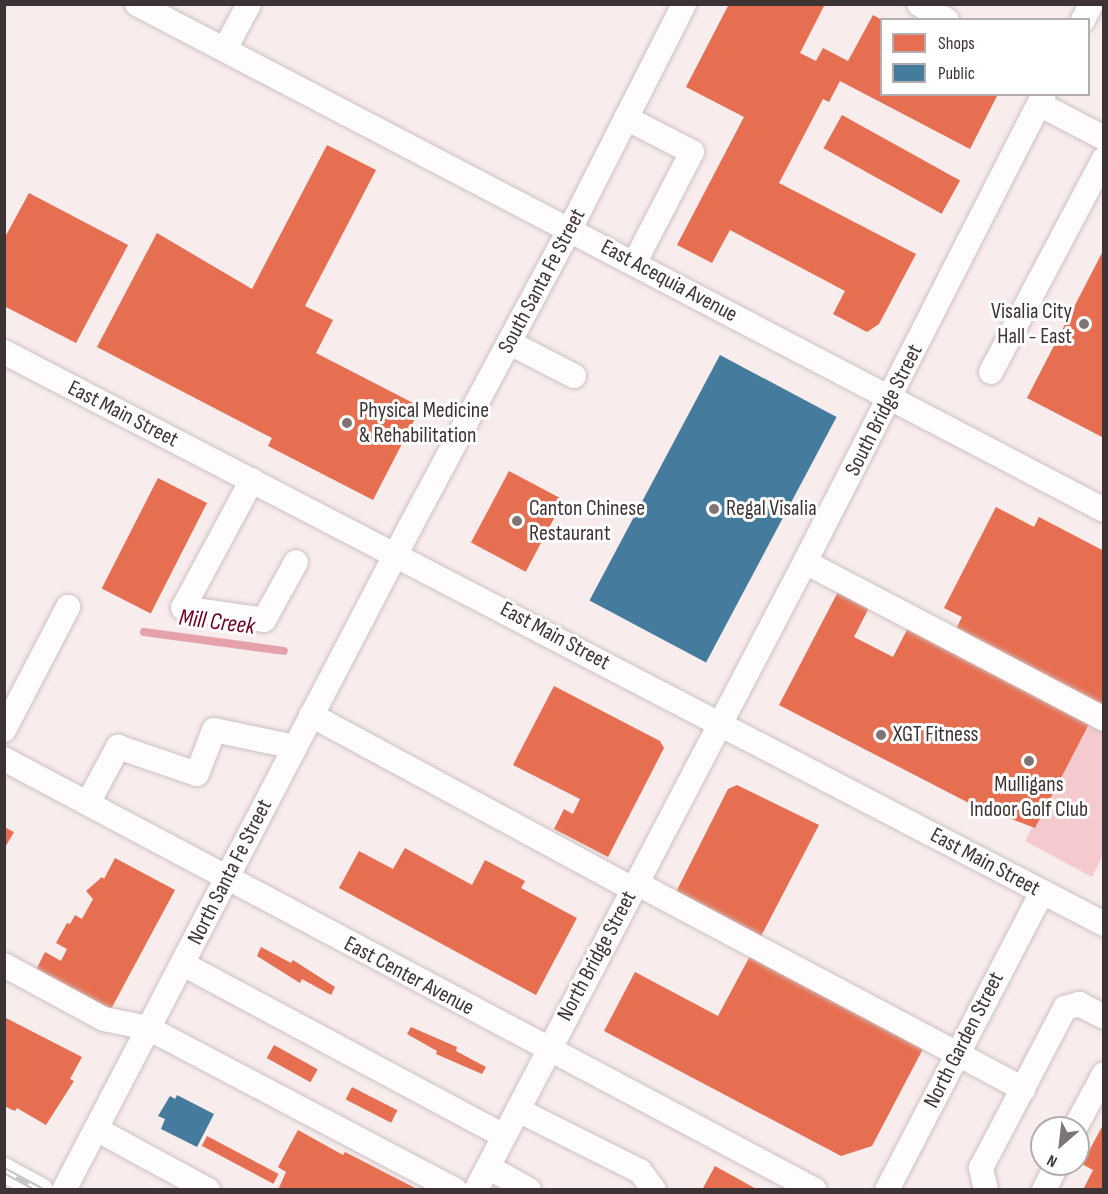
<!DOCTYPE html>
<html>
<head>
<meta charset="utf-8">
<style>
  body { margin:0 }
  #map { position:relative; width:1108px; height:1194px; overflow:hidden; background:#f9eced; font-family:"Sofia Sans Condensed",sans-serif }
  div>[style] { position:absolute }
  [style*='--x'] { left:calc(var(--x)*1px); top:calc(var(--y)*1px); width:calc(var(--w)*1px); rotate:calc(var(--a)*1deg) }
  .green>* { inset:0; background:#f5cace }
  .shops>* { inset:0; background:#e76f51; transform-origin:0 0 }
  .public>* { inset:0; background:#457b9d; transform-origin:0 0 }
  .stream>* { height:8px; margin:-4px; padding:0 4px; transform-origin:4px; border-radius:4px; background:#e5a2ab }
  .roads { filter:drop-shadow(0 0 2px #ccc1c2) drop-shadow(0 0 2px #ccc1c2) }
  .minor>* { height:24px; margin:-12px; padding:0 12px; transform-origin:12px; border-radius:12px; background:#fefcfc }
  .rail>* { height:7px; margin-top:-3.5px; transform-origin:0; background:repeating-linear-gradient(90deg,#fff 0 14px,#c5c2c2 0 28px); box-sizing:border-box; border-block:2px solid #c5c2c2 }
  .dots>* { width:16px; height:16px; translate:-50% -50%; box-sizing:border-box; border:3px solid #fff; border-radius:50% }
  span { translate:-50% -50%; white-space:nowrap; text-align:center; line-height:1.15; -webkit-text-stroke:6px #fff; paint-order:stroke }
  .street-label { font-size:22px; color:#3e3334 }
  .poi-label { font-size:22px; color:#3e3334 }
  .right { translate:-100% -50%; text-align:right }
  .left { translate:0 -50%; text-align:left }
  .water-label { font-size:24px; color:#6f0025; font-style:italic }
  .frame { position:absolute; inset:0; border:6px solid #3e3334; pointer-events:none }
  .legend { position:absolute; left:880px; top:18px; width:210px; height:78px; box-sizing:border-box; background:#fff; border:2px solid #b2adae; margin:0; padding:8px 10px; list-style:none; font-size:18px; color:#3e3334 }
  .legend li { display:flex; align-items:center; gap:12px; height:30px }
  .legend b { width:30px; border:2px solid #b2adae }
  .north { position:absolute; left:1030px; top:1116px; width:60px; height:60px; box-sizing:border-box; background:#fff; border:2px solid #b2adae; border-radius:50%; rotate:208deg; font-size:16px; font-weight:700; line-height:24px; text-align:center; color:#3e3334 }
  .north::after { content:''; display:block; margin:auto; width:21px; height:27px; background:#7f7475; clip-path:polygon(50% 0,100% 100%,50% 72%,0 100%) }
</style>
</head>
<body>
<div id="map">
  <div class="green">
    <i style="clip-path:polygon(1088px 722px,1103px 730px,1103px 855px,1092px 877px,1025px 841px)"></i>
  </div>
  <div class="shops">
    <i style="clip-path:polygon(729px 4px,825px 4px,800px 53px,816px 61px,823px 48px,848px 61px,873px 15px,882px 20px,882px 94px,998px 94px,970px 149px,840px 81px,829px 102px,823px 99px,779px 183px,916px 254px,879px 324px,867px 332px,833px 314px,845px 291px,730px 230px,712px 263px,677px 245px,744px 117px,686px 87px)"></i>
    <i style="left:842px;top:115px;width:135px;height:38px;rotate:29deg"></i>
    <i style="clip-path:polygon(327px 145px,376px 170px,305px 306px,333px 320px,316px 353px,421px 407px,373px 500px,268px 446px,272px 438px,97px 347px,157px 233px,252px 289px)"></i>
    <i style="clip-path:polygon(29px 193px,128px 245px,76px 343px,4px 306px,4px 239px)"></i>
    <i style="clip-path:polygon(1104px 249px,1104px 438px,1027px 398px)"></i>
    <i style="left:509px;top:471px;width:62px;height:81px;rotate:28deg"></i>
    <i style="left:158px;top:478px;width:55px;height:124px;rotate:27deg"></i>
    <i style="clip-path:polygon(996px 507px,1034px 527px,1039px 517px,1104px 551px,1104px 706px,956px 629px,962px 617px,944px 608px)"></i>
    <i style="clip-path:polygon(840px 588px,871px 604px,854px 637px,893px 657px,909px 626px,1091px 720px,1035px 828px,967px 802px,779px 705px)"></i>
    <i style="clip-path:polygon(554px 686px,660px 741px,664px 748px,608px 857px,554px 829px,564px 809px,573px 814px,580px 799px,513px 765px)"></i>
    <i style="clip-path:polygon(737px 785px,819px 825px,760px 938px,675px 894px,728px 789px)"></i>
    <i style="clip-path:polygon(4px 827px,14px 832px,4px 849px)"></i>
    <i style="clip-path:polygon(405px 848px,472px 885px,485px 860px,525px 881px,521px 888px,577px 918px,536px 995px,339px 888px,359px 851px,393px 869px)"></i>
    <i style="clip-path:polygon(115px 858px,175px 890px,110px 1011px,36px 970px,45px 952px,61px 961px,67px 949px,56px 943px,67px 923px,70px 924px,75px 915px,82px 919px,93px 899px,86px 891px,102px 877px,104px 879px)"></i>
    <i style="clip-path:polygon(261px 947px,291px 963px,293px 960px,335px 987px,331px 995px,302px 979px,300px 983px,257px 956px)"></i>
    <i style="clip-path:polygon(751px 954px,925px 1045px,872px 1146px,841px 1156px,604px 1031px,635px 972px,718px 1016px)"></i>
    <i style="clip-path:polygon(4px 1017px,82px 1057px,70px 1079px,74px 1081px,46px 1125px,17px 1108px,15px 1111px,4px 1106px)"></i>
    <i style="clip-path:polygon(411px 1027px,457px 1047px,456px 1051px,486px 1067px,482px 1074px,436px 1054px,437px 1051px,407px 1034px)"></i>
    <i style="left:274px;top:1045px;width:50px;height:15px;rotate:29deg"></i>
    <i style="left:352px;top:1087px;width:51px;height:14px;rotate:27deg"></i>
    <i style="clip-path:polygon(1104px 1123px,1104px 1190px,1083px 1190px,1093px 1170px,1082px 1164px)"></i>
    <i style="clip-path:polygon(298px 1130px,343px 1155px,345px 1152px,419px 1190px,278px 1190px,286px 1172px,278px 1167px)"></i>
    <i style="left:207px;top:1136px;width:81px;height:11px;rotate:28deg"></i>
    <i style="clip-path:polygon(715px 1166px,758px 1190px,702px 1190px)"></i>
  </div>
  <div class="public">
    <i style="left:720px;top:355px;width:132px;height:278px;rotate:28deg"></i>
    <i style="clip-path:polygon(177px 1095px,214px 1114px,197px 1147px,161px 1129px,165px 1119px,158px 1116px,170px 1096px,175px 1099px)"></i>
  </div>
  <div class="stream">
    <i style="--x:144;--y:632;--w:141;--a:7.7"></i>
  </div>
  <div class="roads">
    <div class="minor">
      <i style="--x:137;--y:4;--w:1091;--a:27.62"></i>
      <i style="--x:919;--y:4;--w:32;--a:30"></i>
      <i style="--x:1083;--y:20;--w:18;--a:-63"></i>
      <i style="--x:225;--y:49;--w:51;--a:-61.9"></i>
      <i style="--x:1039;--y:104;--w:73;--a:27.6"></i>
      <i style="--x:626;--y:118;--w:74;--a:27.3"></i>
      <i style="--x:692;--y:152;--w:124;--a:117.4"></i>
      <i style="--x:510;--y:343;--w:72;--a:27.3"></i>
      <i style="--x:4;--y:352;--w:1240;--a:27.47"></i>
      <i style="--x:991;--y:372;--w:241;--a:-62.1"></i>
      <i style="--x:252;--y:480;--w:145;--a:118.3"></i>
      <i style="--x:183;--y:608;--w:82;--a:8.4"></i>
      <i style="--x:264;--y:620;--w:66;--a:-61.1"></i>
      <i style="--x:805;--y:562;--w:338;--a:27.7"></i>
      <i style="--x:311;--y:715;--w:366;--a:28.4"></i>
      <i style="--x:4;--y:730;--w:139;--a:-62.5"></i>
      <i style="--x:4;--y:759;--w:918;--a:27.99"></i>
      <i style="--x:88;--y:803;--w:64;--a:-61.8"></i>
      <i style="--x:118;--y:747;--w:83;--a:18.9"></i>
      <i style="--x:197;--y:774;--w:47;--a:-68.9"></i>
      <i style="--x:214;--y:730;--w:83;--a:11.9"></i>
      <i style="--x:636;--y:883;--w:439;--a:28"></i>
      <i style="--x:183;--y:964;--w:364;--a:28.2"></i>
      <i style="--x:4;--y:965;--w:114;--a:28.4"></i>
      <i style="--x:104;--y:1019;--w:45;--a:11.6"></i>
      <i style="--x:148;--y:1028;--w:347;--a:27.8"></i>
      <i style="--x:518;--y:1110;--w:136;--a:26.6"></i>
      <i style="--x:640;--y:1171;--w:24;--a:54"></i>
      <i style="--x:1075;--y:1128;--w:61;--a:-61.8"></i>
      <i style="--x:96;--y:1129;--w:128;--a:28.6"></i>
      <i style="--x:488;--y:1167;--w:47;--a:29.3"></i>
      <i style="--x:4;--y:1170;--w:42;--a:28.4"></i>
      <i style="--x:64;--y:1190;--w:748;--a:-62.44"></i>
      <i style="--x:410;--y:527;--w:338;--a:-61.8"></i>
      <i style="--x:570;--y:229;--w:252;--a:-63.1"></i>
      <i style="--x:476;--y:1190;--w:709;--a:-62.35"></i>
      <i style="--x:805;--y:562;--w:525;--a:-62.95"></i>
      <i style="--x:887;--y:1190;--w:336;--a:-62.5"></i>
      <i style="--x:986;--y:1190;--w:23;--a:-103"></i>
      <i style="--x:981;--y:1168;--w:181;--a:-62.3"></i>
      <i style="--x:1065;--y:1008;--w:15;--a:-16"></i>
      <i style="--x:1079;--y:1004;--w:28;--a:27"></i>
      <i style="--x:1044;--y:1190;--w:29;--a:-63"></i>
    </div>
  </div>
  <div class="rail">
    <i style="--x:4;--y:1170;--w:42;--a:28.4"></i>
  </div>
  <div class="dots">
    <i style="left:1084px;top:324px;background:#7f7475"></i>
    <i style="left:347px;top:423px;background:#7f7475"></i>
    <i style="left:714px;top:509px;background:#7f7475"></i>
    <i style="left:517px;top:521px;background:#7f7475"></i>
    <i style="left:881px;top:735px;background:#7f7475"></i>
    <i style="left:1029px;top:761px;background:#7f7475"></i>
  </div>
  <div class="street-label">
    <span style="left:542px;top:281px;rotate:-62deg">South Santa Fe Street</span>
    <span style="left:669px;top:281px;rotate:28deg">East Acequia Avenue</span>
    <span style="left:884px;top:410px;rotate:-63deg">South Bridge Street</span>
    <span style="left:123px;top:414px;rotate:27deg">East Main Street</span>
    <span style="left:555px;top:636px;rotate:28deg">East Main Street</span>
    <span style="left:985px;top:862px;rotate:28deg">East Main Street</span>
    <span style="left:230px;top:872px;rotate:-63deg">North Santa Fe Street</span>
    <span style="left:597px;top:956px;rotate:-62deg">North Bridge Street</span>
    <span style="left:409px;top:976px;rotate:28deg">East Center Avenue</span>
    <span style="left:964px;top:1040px;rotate:-63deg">North Garden Street</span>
  </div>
  <div class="poi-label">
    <span class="right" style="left:1072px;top:324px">Visalia City<br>Hall - East</span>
    <span class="left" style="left:359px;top:423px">Physical Medicine<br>&amp; Rehabilitation</span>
    <span class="left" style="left:529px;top:521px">Canton Chinese<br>Restaurant</span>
    <span class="left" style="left:726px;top:509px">Regal Visalia</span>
    <span class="left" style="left:893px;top:735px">XGT Fitness</span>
    <span style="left:1029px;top:797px">Mulligans<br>Indoor Golf Club</span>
  </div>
  <div class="water-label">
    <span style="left:217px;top:622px;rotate:7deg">Mill Creek</span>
  </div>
  <div class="frame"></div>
  <ul class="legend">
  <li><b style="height:16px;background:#e76f51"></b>Shops</li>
  <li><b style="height:16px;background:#457b9d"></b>Public</li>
  </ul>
  <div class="north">N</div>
</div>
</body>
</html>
